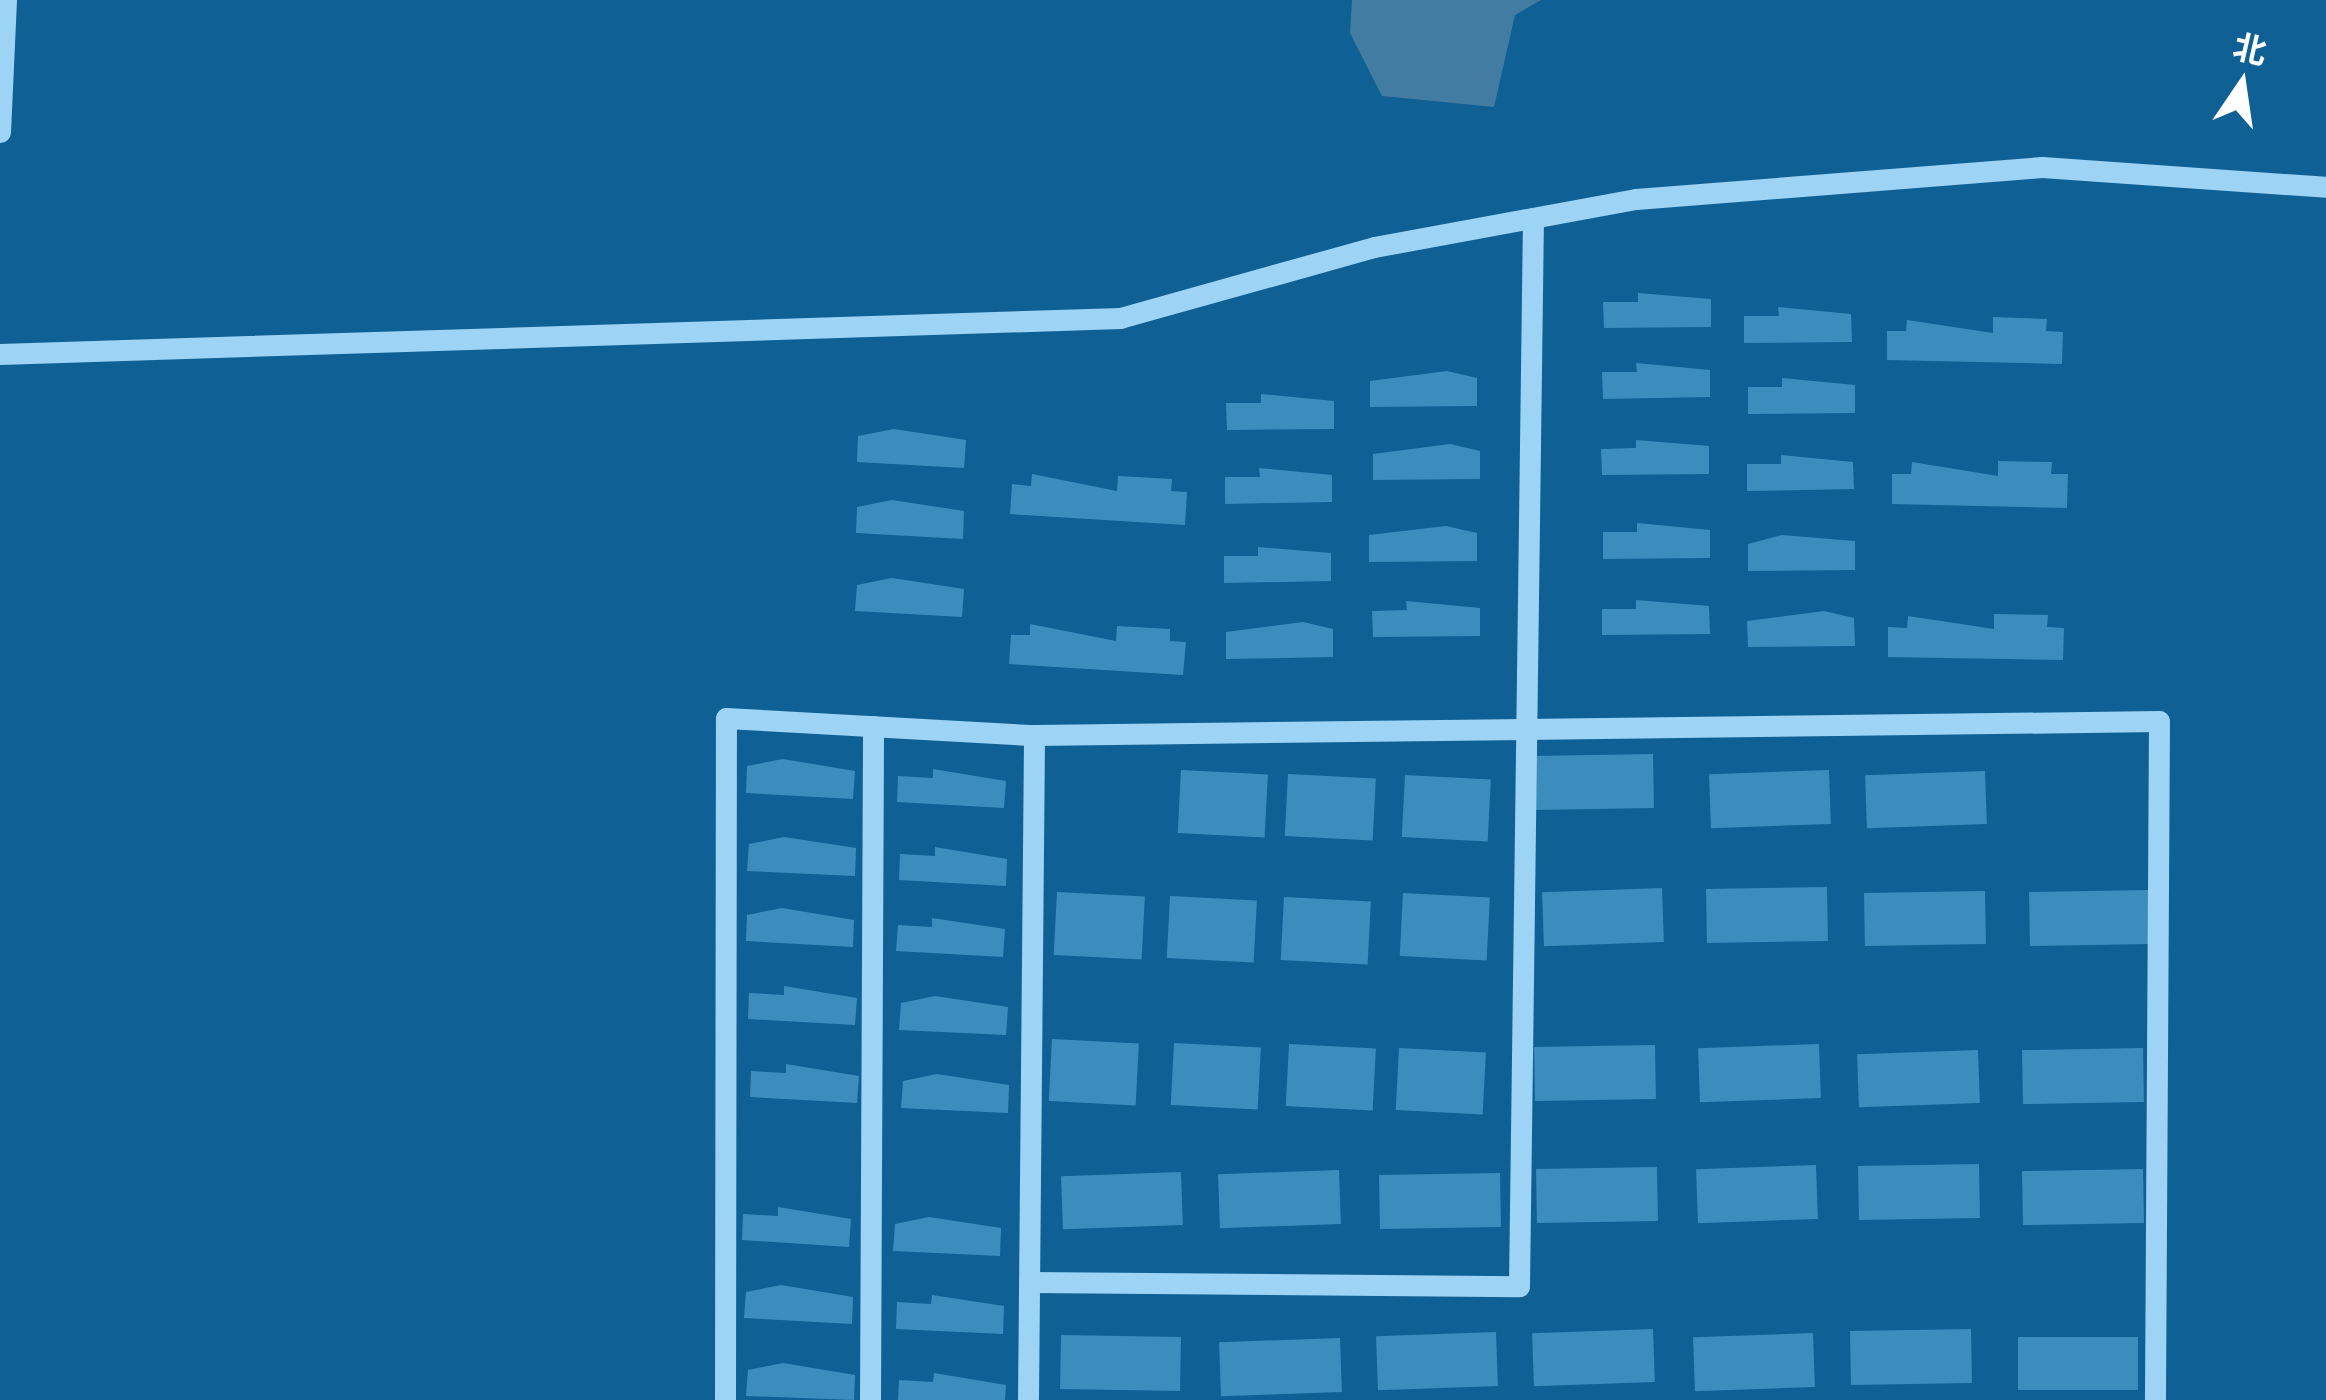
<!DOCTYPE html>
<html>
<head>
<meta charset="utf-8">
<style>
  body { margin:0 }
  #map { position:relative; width:2326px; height:1400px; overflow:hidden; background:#0f6094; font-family:Cabin,"Noto Sans SC",sans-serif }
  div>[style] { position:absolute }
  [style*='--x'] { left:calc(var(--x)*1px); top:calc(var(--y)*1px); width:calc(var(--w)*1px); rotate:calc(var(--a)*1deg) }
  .water>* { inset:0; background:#437ca2 }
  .building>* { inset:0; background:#3d8cbe; transform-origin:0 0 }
  .minor>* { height:21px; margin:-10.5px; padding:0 10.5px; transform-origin:10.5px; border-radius:10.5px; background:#9dd3f4 }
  span { translate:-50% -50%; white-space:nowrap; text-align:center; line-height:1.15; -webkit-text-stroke:12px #0f6094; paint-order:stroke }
  .north { position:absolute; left:2182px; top:24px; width:120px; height:120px; -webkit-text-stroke:9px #0f6094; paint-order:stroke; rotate:13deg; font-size:33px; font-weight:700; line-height:48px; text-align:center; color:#fff }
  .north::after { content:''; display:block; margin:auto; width:42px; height:54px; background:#fff; clip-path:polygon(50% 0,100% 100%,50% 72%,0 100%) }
</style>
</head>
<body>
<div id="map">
  <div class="water">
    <i style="clip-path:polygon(1352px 0,1541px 0,1515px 15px,1494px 107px,1382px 96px,1350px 33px)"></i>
  </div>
  <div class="building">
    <i style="clip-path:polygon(1638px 293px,1711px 299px,1711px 327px,1604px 328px,1603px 302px,1638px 302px)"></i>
    <i style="clip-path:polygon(1778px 307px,1851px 314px,1852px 342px,1744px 343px,1744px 316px,1779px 316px)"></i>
    <i style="clip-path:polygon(1993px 317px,2047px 319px,2046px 331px,2063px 332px,2062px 364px,1887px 360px,1887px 331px,1906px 331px,1907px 320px,1993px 333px)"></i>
    <i style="clip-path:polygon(1636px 363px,1710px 370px,1710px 397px,1603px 399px,1602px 372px,1637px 372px)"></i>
    <i style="clip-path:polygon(1447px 371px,1477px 378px,1477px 406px,1370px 407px,1370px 381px)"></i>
    <i style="clip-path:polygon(1782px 378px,1855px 385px,1855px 413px,1748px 414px,1748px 387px,1782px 387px)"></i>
    <i style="clip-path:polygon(1261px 394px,1334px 401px,1334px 429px,1227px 430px,1226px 403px,1261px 403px)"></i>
    <i style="clip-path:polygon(894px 429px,966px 440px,964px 468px,857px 462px,858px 436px)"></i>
    <i style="clip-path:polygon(1636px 440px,1709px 446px,1709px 474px,1602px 475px,1601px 449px,1636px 448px)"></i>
    <i style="clip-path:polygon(1450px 444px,1480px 451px,1480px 479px,1373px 480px,1373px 454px)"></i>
    <i style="clip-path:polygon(1781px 455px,1853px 462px,1854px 489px,1747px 491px,1747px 464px,1781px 464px)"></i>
    <i style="clip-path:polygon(1998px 461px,2052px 462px,2051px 474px,2068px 474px,2067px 508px,1892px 504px,1892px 474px,1911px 474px,1912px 462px,1998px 476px)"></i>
    <i style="clip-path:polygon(1259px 468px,1332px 475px,1332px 502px,1225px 504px,1225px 477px,1260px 477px)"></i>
    <i style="clip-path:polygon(1032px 474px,1117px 491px,1118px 476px,1172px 479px,1171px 491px,1187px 492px,1185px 525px,1010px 514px,1012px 484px,1031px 486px)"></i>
    <i style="clip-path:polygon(892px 500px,964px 511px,963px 539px,856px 533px,857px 507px)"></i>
    <i style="clip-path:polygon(1637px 523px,1710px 530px,1710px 558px,1603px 559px,1603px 532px,1637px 532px)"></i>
    <i style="clip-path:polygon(1446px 526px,1477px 533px,1477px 561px,1369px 562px,1369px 535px)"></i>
    <i style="clip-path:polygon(1782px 535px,1855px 541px,1855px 570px,1748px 571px,1748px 544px)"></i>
    <i style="clip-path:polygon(1258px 547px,1331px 553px,1331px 581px,1224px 583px,1224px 556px,1258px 556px)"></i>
    <i style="clip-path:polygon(892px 578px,964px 589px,962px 617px,855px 611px,857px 585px)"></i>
    <i style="clip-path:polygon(1636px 600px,1709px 606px,1710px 634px,1602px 635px,1602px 609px,1636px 609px)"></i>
    <i style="clip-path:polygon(1406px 601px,1480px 608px,1480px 636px,1373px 637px,1372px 611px,1407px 610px)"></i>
    <i style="clip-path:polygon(1824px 611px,1854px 618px,1855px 646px,1748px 647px,1747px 621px)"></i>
    <i style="clip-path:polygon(1994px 614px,2048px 615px,2047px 627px,2064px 628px,2063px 660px,1888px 657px,1888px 627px,1907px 628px,1908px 616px,1994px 629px)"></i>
    <i style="clip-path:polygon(1303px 622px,1333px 629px,1333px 657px,1226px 659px,1226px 632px)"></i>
    <i style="clip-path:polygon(1030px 624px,1116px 641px,1117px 626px,1170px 629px,1170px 641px,1186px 642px,1183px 675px,1009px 664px,1011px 635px,1030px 635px)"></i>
    <i style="left:1653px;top:754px;width:54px;height:120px;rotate:89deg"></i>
    <i style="clip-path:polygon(783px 759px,855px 771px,853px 799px,746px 793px,747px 766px)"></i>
    <i style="clip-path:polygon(933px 769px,1006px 781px,1004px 808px,897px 802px,898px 776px,933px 778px)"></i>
    <i style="left:1181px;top:770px;width:87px;height:63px;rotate:3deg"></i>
    <i style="left:1829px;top:770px;width:54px;height:120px;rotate:88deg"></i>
    <i style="left:1985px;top:771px;width:53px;height:120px;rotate:88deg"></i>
    <i style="left:1288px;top:774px;width:88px;height:62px;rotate:3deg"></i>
    <i style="left:1405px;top:775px;width:86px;height:62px;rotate:3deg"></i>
    <i style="clip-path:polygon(784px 837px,856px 848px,855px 876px,747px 871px,749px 844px)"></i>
    <i style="clip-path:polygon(935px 847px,1007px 859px,1006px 886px,899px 880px,900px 854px,935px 856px)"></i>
    <i style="left:1827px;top:887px;width:54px;height:121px;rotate:89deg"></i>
    <i style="left:1662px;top:888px;width:54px;height:120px;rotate:88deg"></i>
    <i style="left:2149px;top:890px;width:54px;height:120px;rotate:89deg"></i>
    <i style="left:1985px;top:891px;width:53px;height:121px;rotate:89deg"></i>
    <i style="left:1057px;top:892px;width:88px;height:63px;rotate:3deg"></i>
    <i style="left:1403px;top:893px;width:87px;height:63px;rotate:3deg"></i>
    <i style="left:1170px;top:896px;width:87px;height:62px;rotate:3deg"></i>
    <i style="left:1284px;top:897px;width:87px;height:63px;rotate:3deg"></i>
    <i style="clip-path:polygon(782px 908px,854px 920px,853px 947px,746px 941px,747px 915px)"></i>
    <i style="clip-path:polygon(932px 918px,1005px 929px,1003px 957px,896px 951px,898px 925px,932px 927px)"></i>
    <i style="clip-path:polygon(784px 986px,857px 998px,855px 1025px,748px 1019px,749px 993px,784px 995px)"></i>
    <i style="clip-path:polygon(935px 996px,1008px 1007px,1006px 1035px,899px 1030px,901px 1003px)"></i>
    <i style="left:1052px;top:1039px;width:87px;height:62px;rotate:3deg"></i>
    <i style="left:1174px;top:1043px;width:87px;height:62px;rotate:3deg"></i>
    <i style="left:1289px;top:1044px;width:87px;height:62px;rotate:3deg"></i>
    <i style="left:1819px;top:1044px;width:54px;height:121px;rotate:88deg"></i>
    <i style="left:1655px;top:1045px;width:54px;height:121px;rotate:89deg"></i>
    <i style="left:1399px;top:1048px;width:87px;height:62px;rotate:3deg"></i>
    <i style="left:2143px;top:1048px;width:54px;height:121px;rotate:89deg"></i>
    <i style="left:1978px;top:1050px;width:53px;height:121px;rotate:88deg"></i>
    <i style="clip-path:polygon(786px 1064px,859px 1076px,857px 1103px,750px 1097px,751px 1071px,786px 1073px)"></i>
    <i style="clip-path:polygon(937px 1074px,1009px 1085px,1008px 1113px,901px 1108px,903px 1081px)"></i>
    <i style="left:1979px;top:1164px;width:54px;height:121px;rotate:89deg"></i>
    <i style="left:1816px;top:1165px;width:54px;height:120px;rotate:88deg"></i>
    <i style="left:1657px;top:1167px;width:54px;height:121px;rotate:89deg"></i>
    <i style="left:2143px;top:1169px;width:54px;height:121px;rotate:89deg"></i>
    <i style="left:1339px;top:1170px;width:54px;height:121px;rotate:88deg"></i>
    <i style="left:1181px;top:1172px;width:53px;height:120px;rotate:88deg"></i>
    <i style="left:1500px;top:1173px;width:54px;height:121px;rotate:89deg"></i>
    <i style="clip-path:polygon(778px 1207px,851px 1219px,849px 1247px,742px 1240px,743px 1214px,778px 1216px)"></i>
    <i style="clip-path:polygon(929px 1217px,1001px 1228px,1000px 1256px,893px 1251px,895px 1224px)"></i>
    <i style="clip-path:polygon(781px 1285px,853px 1297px,852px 1324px,744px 1318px,746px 1292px)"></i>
    <i style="clip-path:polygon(932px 1295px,1004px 1306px,1003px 1334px,896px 1329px,897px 1302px,931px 1304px)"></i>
    <i style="left:1653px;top:1329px;width:53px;height:121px;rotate:88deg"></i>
    <i style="left:1971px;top:1329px;width:54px;height:121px;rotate:89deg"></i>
    <i style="left:1496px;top:1332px;width:54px;height:120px;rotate:88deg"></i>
    <i style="left:1813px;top:1333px;width:54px;height:120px;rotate:88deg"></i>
    <i style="left:1061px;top:1335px;width:120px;height:54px;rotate:1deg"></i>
    <i style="left:2018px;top:1337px;width:120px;height:53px"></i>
    <i style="left:1340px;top:1338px;width:54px;height:121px;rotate:88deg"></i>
    <i style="clip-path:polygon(783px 1363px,855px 1375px,854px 1400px,746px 1396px,748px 1370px)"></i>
    <i style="clip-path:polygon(934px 1373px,1006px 1385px,1005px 1400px,898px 1400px,899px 1380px,933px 1382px)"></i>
  </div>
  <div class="minor">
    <i style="--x:0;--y:132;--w:132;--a:-87.4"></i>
    <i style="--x:0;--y:354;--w:1121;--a:-1.84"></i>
    <i style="--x:1120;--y:318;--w:264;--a:-15.6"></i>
    <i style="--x:1374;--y:247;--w:266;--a:-10.4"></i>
    <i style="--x:1636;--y:199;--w:407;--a:-4.5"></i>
    <i style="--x:2042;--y:167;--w:285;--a:4"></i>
    <i style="--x:1029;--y:1282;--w:490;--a:0.5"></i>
    <i style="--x:1519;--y:1286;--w:1068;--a:-89.25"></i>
    <i style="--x:725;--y:1400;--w:682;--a:-89.92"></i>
    <i style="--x:726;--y:718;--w:308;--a:3.2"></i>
    <i style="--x:1034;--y:735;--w:1125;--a:-0.71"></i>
    <i style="--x:2159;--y:721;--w:679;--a:90.34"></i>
    <i style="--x:870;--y:1400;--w:674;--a:-89.74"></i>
    <i style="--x:1028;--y:1400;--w:665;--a:-89.48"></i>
  </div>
  <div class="north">北</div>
</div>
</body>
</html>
